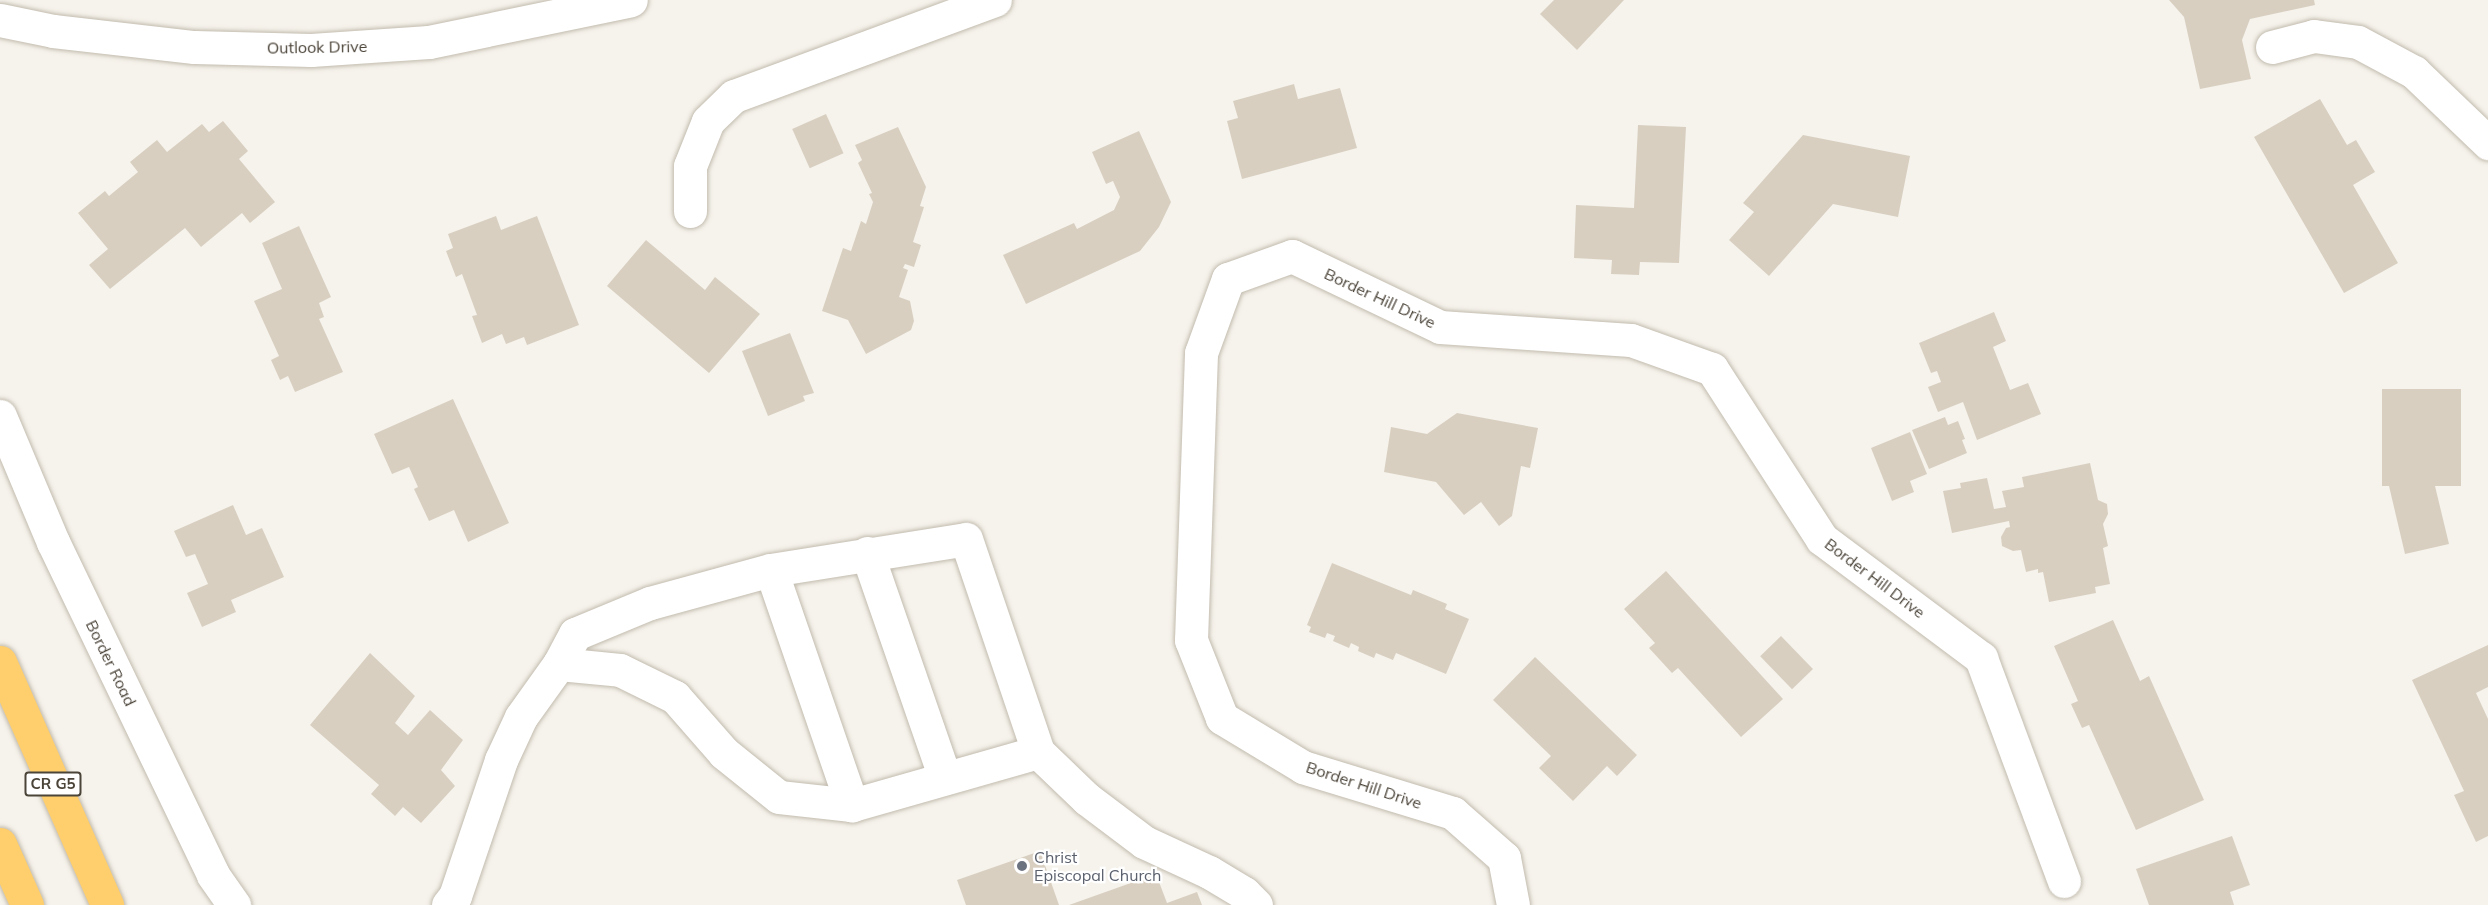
<!DOCTYPE html>
<html>
<head>
<meta charset="utf-8">
<style>
  body { margin:0 }
  #map { position:relative; width:2488px; height:905px; overflow:hidden; background:#f6f3ec; font-family:Mulish,sans-serif }
  div>[style] { position:absolute }
  [style*='--x'] { left:calc(var(--x)*1px); top:calc(var(--y)*1px); width:calc(var(--w)*1px); rotate:calc(var(--a)*1deg) }
  .building>* { inset:0; background:#d8cfc1; transform-origin:0 0 }
  .roads { filter:drop-shadow(0 0 2px #c2bbae) drop-shadow(0 0 2px #c2bbae) }
  .minor>* { height:33px; margin:-16.5px; padding:0 16.5px; transform-origin:16.5px; border-radius:16.5px; background:#fff }
  .highway>* { height:33px; margin:-16.5px; padding:0 16.5px; transform-origin:16.5px; border-radius:16.5px; background:#ffcf6e }
  .dots>* { width:16px; height:16px; translate:-50% -50%; box-sizing:border-box; border:3px solid #fff; border-radius:50% }
  span { translate:-50% -50%; white-space:nowrap; text-align:center; line-height:1.15; -webkit-text-stroke:4.5px #fff; paint-order:stroke }
  .shield-label span { padding:2px 4px; background:#fff; border:2px solid; border-radius:4px; -webkit-text-stroke-width:0 }
  .shield-label { font-size:15px; color:#4b4439; font-weight:700 }
  .street-label { font-size:16px; color:#4b4439 }
  .worship-label { font-size:16px; color:#5b616d }
  .left { translate:0 -50%; text-align:left }
</style>
</head>
<body>
<div id="map">
  <div class="building">
    <i style="clip-path:polygon(1554px 0,1624px 0,1577px 50px,1540px 14px)"></i>
    <i style="clip-path:polygon(2169px 0,2314px 0,2315px 5px,2250px 19px,2242px 40px,2251px 79px,2200px 89px,2184px 17px)"></i>
    <i style="clip-path:polygon(1294px 84px,1298px 99px,1340px 88px,1357px 148px,1242px 179px,1227px 121px,1238px 118px,1233px 101px)"></i>
    <i style="clip-path:polygon(2320px 99px,2347px 145px,2356px 140px,2375px 172px,2353px 185px,2398px 263px,2344px 293px,2254px 137px)"></i>
    <i style="left:826px;top:114px;width:43px;height:37px;rotate:66deg"></i>
    <i style="clip-path:polygon(223px 121px,248px 151px,239px 159px,275px 202px,250px 223px,242px 213px,201px 247px,185px 228px,110px 289px,89px 265px,108px 249px,78px 213px,105px 191px,109px 196px,138px 172px,130px 162px,157px 140px,167px 152px,202px 124px,209px 132px)"></i>
    <i style="clip-path:polygon(1638px 125px,1686px 127px,1679px 263px,1640px 262px,1639px 275px,1611px 274px,1612px 260px,1574px 258px,1576px 205px,1634px 208px)"></i>
    <i style="clip-path:polygon(898px 127px,926px 187px,920px 206px,924px 207px,913px 242px,921px 245px,914px 267px,905px 264px,903px 268px,908px 270px,899px 297px,910px 301px,914px 321px,911px 330px,866px 354px,848px 320px,822px 311px,843px 248px,851px 251px,861px 221px,866px 224px,873px 202px,869px 194px,872px 193px,858px 163px,862px 160px,855px 145px)"></i>
    <i style="clip-path:polygon(1139px 131px,1171px 202px,1159px 227px,1140px 251px,1026px 304px,1003px 255px,1074px 223px,1077px 229px,1114px 210px,1120px 197px,1113px 181px,1106px 184px,1092px 152px)"></i>
    <i style="clip-path:polygon(1803px 135px,1910px 156px,1898px 217px,1833px 204px,1769px 276px,1729px 240px,1754px 212px,1743px 203px)"></i>
    <i style="clip-path:polygon(496px 216px,501px 230px,537px 216px,579px 325px,527px 345px,524px 337px,506px 344px,502px 334px,482px 343px,472px 316px,477px 315px,462px 274px,456px 277px,446px 251px,453px 248px,448px 234px)"></i>
    <i style="clip-path:polygon(299px 226px,331px 297px,319px 303px,324px 317px,319px 319px,343px 372px,295px 392px,288px 376px,280px 380px,271px 360px,279px 356px,254px 301px,282px 289px,262px 243px)"></i>
    <i style="clip-path:polygon(646px 240px,705px 290px,715px 277px,760px 314px,709px 373px,607px 286px)"></i>
    <i style="clip-path:polygon(1994px 312px,2006px 341px,1993px 347px,2010px 390px,2028px 383px,2041px 414px,1977px 440px,1963px 402px,1938px 412px,1928px 387px,1941px 382px,1937px 371px,1931px 373px,1919px 343px)"></i>
    <i style="clip-path:polygon(790px 333px,814px 393px,803px 396px,805px 401px,768px 416px,742px 351px)"></i>
    <i style="clip-path:polygon(2382px 389px,2461px 389px,2461px 486px,2435px 486px,2449px 544px,2405px 554px,2389px 486px,2382px 486px)"></i>
    <i style="clip-path:polygon(453px 399px,509px 523px,468px 542px,454px 510px,429px 521px,414px 489px,418px 487px,409px 467px,392px 474px,374px 434px)"></i>
    <i style="clip-path:polygon(1457px 413px,1538px 428px,1530px 468px,1521px 466px,1512px 516px,1499px 526px,1481px 502px,1464px 515px,1436px 482px,1384px 472px,1391px 427px,1427px 434px)"></i>
    <i style="clip-path:polygon(1945px 417px,1948px 425px,1958px 421px,1965px 439px,1962px 440px,1967px 453px,1929px 469px,1912px 430px)"></i>
    <i style="clip-path:polygon(1910px 432px,1927px 474px,1910px 481px,1914px 492px,1892px 501px,1871px 448px)"></i>
    <i style="clip-path:polygon(2090px 463px,2098px 500px,2107px 504px,2108px 514px,2103px 524px,2108px 546px,2103px 548px,2110px 584px,2095px 587px,2096px 593px,2049px 602px,2043px 572px,2038px 573px,2038px 569px,2026px 572px,2021px 550px,2013px 551px,2002px 546px,2001px 537px,2006px 528px,2010px 527px,2009px 521px,1952px 533px,1943px 491px,1961px 488px,1960px 483px,1987px 478px,1994px 509px,2006px 507px,2002px 491px,2024px 487px,2022px 477px)"></i>
    <i style="clip-path:polygon(233px 505px,246px 535px,262px 528px,284px 577px,231px 600px,236px 612px,202px 627px,187px 593px,208px 584px,195px 554px,186px 557px,174px 531px)"></i>
    <i style="clip-path:polygon(1332px 563px,1411px 595px,1413px 590px,1447px 604px,1445px 609px,1469px 619px,1446px 674px,1396px 653px,1393px 660px,1376px 653px,1374px 658px,1358px 651px,1359px 647px,1351px 643px,1349px 648px,1333px 641px,1335px 636px,1327px 633px,1325px 638px,1309px 632px,1311px 627px,1307px 625px)"></i>
    <i style="clip-path:polygon(1666px 571px,1783px 699px,1741px 737px,1678px 668px,1672px 673px,1649px 648px,1655px 643px,1624px 609px)"></i>
    <i style="clip-path:polygon(2113px 620px,2140px 681px,2149px 676px,2204px 800px,2136px 830px,2089px 725px,2082px 728px,2071px 704px,2078px 701px,2054px 646px)"></i>
    <i style="left:1781px;top:636px;width:46px;height:29px;rotate:46deg"></i>
    <i style="clip-path:polygon(2488px 645px,2488px 687px,2476px 693px,2488px 719px,2488px 836px,2476px 842px,2454px 795px,2464px 791px,2412px 680px)"></i>
    <i style="clip-path:polygon(370px 653px,415px 696px,395px 723px,408px 735px,430px 710px,463px 740px,441px 770px,455px 786px,421px 823px,403px 807px,395px 816px,371px 794px,379px 785px,310px 725px)"></i>
    <i style="clip-path:polygon(1535px 657px,1637px 755px,1617px 776px,1607px 766px,1573px 801px,1539px 768px,1551px 756px,1493px 700px)"></i>
    <i style="clip-path:polygon(2232px 836px,2250px 885px,2230px 892px,2234px 905px,2149px 905px,2136px 869px)"></i>
    <i style="clip-path:polygon(1040px 851px,1059px 905px,966px 905px,957px 880px)"></i>
    <i style="clip-path:polygon(1156px 874px,1167px 903px,1197px 892px,1202px 905px,1069px 905px)"></i>
  </div>
  <div class="roads">
    <div class="minor">
      <i style="--x:0;--y:20;--w:54;--a:11.7"></i>
      <i style="--x:53;--y:31;--w:142;--a:6.5"></i>
      <i style="--x:194;--y:47;--w:117;--a:1.5"></i>
      <i style="--x:311;--y:50;--w:118;--a:-3.9"></i>
      <i style="--x:429;--y:42;--w:206;--a:-11.7"></i>
      <i style="--x:2272;--y:47;--w:43;--a:-14.7"></i>
      <i style="--x:2314;--y:36;--w:44;--a:7.8"></i>
      <i style="--x:2358;--y:42;--w:64;--a:28.2"></i>
      <i style="--x:2414;--y:72;--w:103;--a:43.8"></i>
      <i style="--x:690;--y:211;--w:45;--a:-90"></i>
      <i style="--x:690;--y:166;--w:48;--a:-68.2"></i>
      <i style="--x:708;--y:121;--w:36;--a:-44"></i>
      <i style="--x:734;--y:96;--w:278;--a:-20.2"></i>
      <i style="--x:0;--y:416;--w:137;--a:67.2"></i>
      <i style="--x:53;--y:542;--w:369;--a:64.3"></i>
      <i style="--x:213;--y:875;--w:37;--a:55"></i>
      <i style="--x:867;--y:553;--w:238;--a:70.9"></i>
      <i style="--x:771;--y:570;--w:249;--a:71"></i>
      <i style="--x:559;--y:664;--w:61;--a:5.6"></i>
      <i style="--x:620;--y:670;--w:61;--a:26.1"></i>
      <i style="--x:675;--y:697;--w:74;--a:48.8"></i>
      <i style="--x:724;--y:753;--w:70;--a:38.7"></i>
      <i style="--x:779;--y:797;--w:73;--a:6.3"></i>
      <i style="--x:852;--y:805;--w:193;--a:-15.9"></i>
      <i style="--x:448;--y:905;--w:11;--a:-52"></i>
      <i style="--x:455;--y:896;--w:144;--a:-71.3"></i>
      <i style="--x:501;--y:760;--w:47;--a:-65.1"></i>
      <i style="--x:521;--y:717;--w:65;--a:-54.4"></i>
      <i style="--x:559;--y:664;--w:34;--a:-62"></i>
      <i style="--x:575;--y:634;--w:81;--a:-22.5"></i>
      <i style="--x:650;--y:603;--w:125;--a:-15.3"></i>
      <i style="--x:771;--y:570;--w:197;--a:-9"></i>
      <i style="--x:966;--y:539;--w:225;--a:71.3"></i>
      <i style="--x:1038;--y:752;--w:68;--a:43.8"></i>
      <i style="--x:1087;--y:799;--w:71;--a:37"></i>
      <i style="--x:1144;--y:842;--w:72;--a:24.8"></i>
      <i style="--x:1209;--y:872;--w:41;--a:31"></i>
      <i style="--x:1244;--y:893;--w:17;--a:45"></i>
      <i style="--x:1513;--y:905;--w:48;--a:-100.8"></i>
      <i style="--x:1504;--y:858;--w:68;--a:-138.6"></i>
      <i style="--x:1453;--y:813;--w:157;--a:-163"></i>
      <i style="--x:1303;--y:767;--w:95;--a:-148.8"></i>
      <i style="--x:1222;--y:718;--w:84;--a:-111.7"></i>
      <i style="--x:1191;--y:640;--w:287;--a:-88"></i>
      <i style="--x:1201;--y:353;--w:79;--a:-70"></i>
      <i style="--x:1228;--y:279;--w:68;--a:-19.8"></i>
      <i style="--x:1292;--y:256;--w:164;--a:25.6"></i>
      <i style="--x:1440;--y:327;--w:191;--a:3.9"></i>
      <i style="--x:1631;--y:340;--w:86;--a:19.7"></i>
      <i style="--x:1712;--y:369;--w:202;--a:57.1"></i>
      <i style="--x:1822;--y:539;--w:199;--a:36.8"></i>
      <i style="--x:1981;--y:658;--w:238;--a:69.6"></i>
    </div>
    <div class="highway">
      <i style="--x:0;--y:662;--w:266;--a:66.2"></i>
      <i style="--x:0;--y:844;--w:67;--a:66.1"></i>
    </div>
  </div>
  <div class="dots">
    <i style="left:1022px;top:866px;background:#6b7280"></i>
  </div>
  <div class="shield-label">
    <span style="left:53px;top:784px">CR G5</span>
  </div>
  <div class="street-label">
    <span style="left:317px;top:47px;rotate:-1deg">Outlook Drive</span>
    <span style="left:1380px;top:298px;rotate:25deg">Border Hill Drive</span>
    <span style="left:1875px;top:578px;rotate:37deg">Border Hill Drive</span>
    <span style="left:111px;top:663px;rotate:64deg">Border Road</span>
    <span style="left:1364px;top:785px;rotate:18deg">Border Hill Drive</span>
  </div>
  <div class="worship-label">
    <span class="left" style="left:1034px;top:866px">Christ<br>Episcopal Church</span>
  </div>
</div>
</body>
</html>
